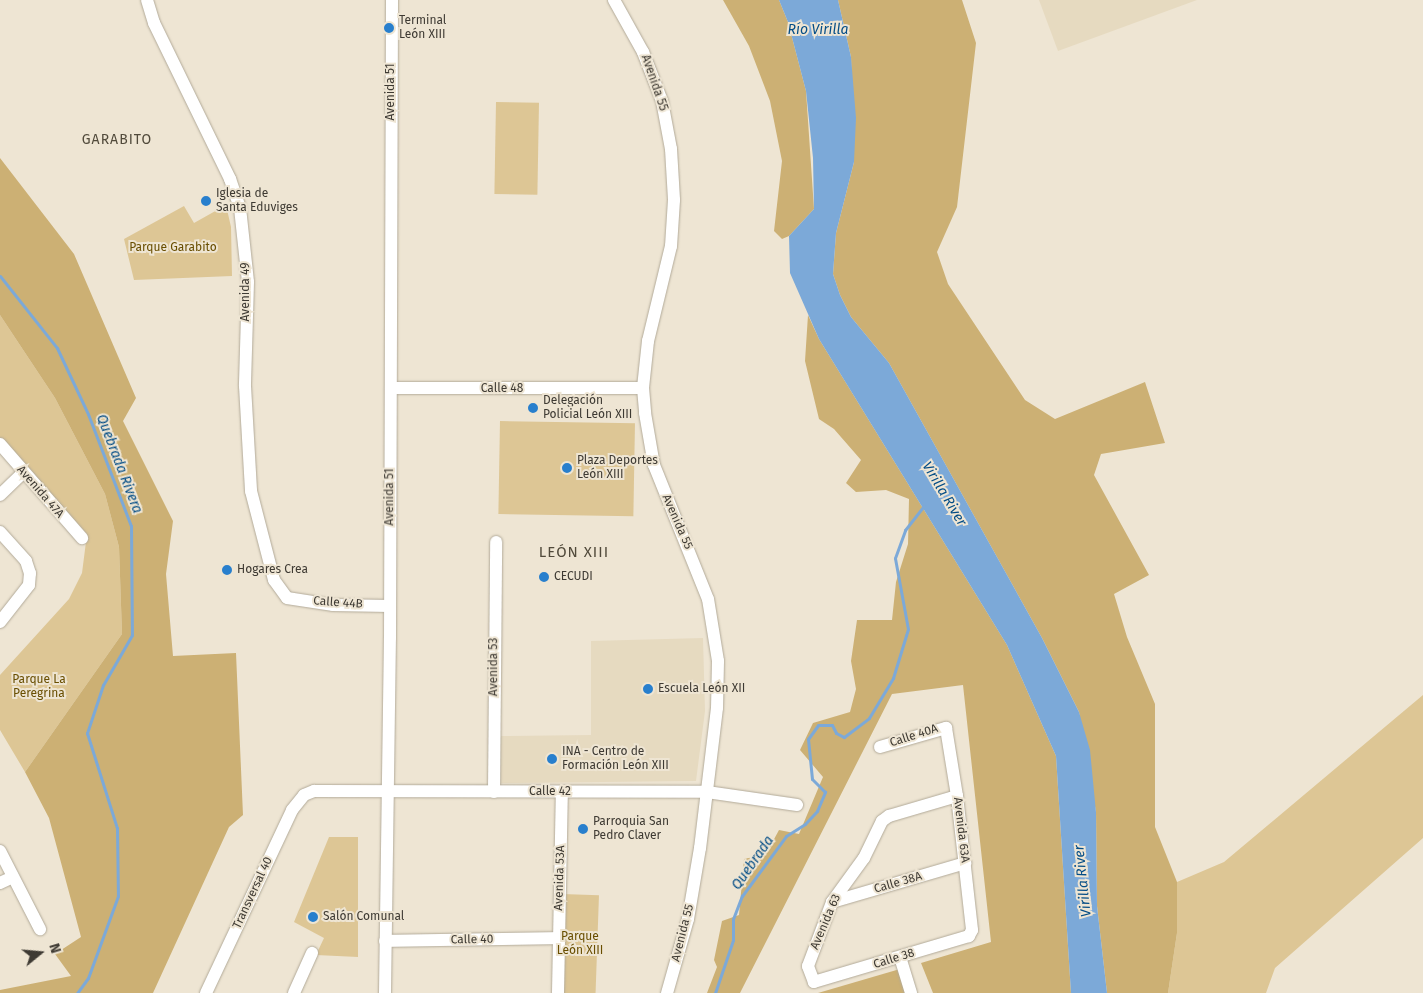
<!DOCTYPE html>
<html>
<head>
<meta charset="utf-8">
<style>
  body { margin:0 }
  #map { position:relative; width:1423px; height:993px; overflow:hidden; background:#eee5d3; font-family:"Fira Sans",sans-serif }
  div>[style] { position:absolute }
  [style*='--x'] { left:calc(var(--x)*1px); top:calc(var(--y)*1px); width:calc(var(--w)*1px); rotate:calc(var(--a)*1deg) }
  .built>* { inset:0; background:#e6dac0 }
  .green>* { inset:0; background:#ddc695; transform-origin:0 0 }
  .forest>* { inset:0; background:#ccb074 }
  .water>* { inset:0; background:#7ca9d8 }
  .stream>* { height:3px; margin:-1.5px; padding:0 1.5px; transform-origin:1.5px; border-radius:1.5px; background:#7ca9d8 }
  .roads { filter:drop-shadow(0 0 1px #b2aa99) drop-shadow(0 0 1px #b2aa99) }
  .minor>* { height:12px; margin:-6px; padding:0 6px; transform-origin:6px; border-radius:6px; background:#fff }
  .dots>* { width:14px; height:14px; translate:-50% -50%; box-sizing:border-box; border:2px solid #eee5d3; border-radius:50% }
  span { translate:-50% -50%; white-space:nowrap; text-align:center; line-height:1.15; -webkit-text-stroke:4px #eee5d3; paint-order:stroke }
  .poi-label { font-size:12px; color:#3e3a33 }
  .left { translate:0 -50%; text-align:left }
  .street-label { font-size:12px; color:#3e3a33 }
  .park-label { font-size:12px; color:#694e00 }
  .water-label { font-size:14px; color:#044d86; font-style:italic }
  .neighbourhood-label { font-size:14px; color:#514a3b; letter-spacing:1px }
  .quarter-label { font-size:15px; color:#514a3b; letter-spacing:1px }
  .north { position:absolute; left:15px; top:928px; width:50px; height:50px; -webkit-text-stroke:4px #eee5d3; paint-order:stroke; rotate:73deg; font-size:14px; font-weight:700; line-height:20px; text-align:center; color:#3e3a33 }
  .north::after { content:''; display:block; margin:auto; width:18px; height:22px; background:#3e3a33; clip-path:polygon(50% 0,100% 100%,50% 72%,0 100%) }
</style>
</head>
<body>
<div id="map">
  <div class="built">
    <i style="clip-path:polygon(1039px 0,1197px 0,1058px 51px)"></i>
    <i style="clip-path:polygon(703px 638px,705px 711px,696px 781px,501px 783px,500px 736px,591px 735px,591px 641px)"></i>
  </div>
  <div class="green">
    <i style="left:496px;top:102px;width:43px;height:92px;rotate:1deg"></i>
    <i style="clip-path:polygon(226px 205px,231px 227px,232px 276px,134px 280px,124px 239px,184px 206px,194px 223px)"></i>
    <i style="clip-path:polygon(0 315px,55px 398px,105px 494px,119px 547px,122px 634px,25px 772px,0 730px,0 675px,69px 599px,82px 573px,87px 534px,0 438px)"></i>
    <i style="left:500px;top:421px;width:135px;height:93px;rotate:1deg"></i>
    <i style="clip-path:polygon(1423px 695px,1423px 838px,1275px 968px,1266px 993px,1168px 993px,1177px 933px,1177px 882px,1224px 862px)"></i>
    <i style="clip-path:polygon(329px 837px,358px 837px,358px 957px,316px 955px,324px 938px,294px 922px)"></i>
    <i style="left:562px;top:894px;width:37px;height:99px;rotate:2deg"></i>
  </div>
  <div class="forest">
    <i style="clip-path:polygon(723px 0,779px 0,788px 22px,806px 91px,814px 209px,789px 236px,782px 239px,774px 231px,782px 161px,770px 101px,749px 46px)"></i>
    <i style="clip-path:polygon(838px 0,962px 0,976px 43px,957px 207px,937px 252px,948px 284px,1025px 400px,1055px 419px,1145px 382px,1165px 443px,1101px 454px,1094px 475px,1149px 575px,1114px 594px,1127px 637px,1155px 704px,1155px 827px,1177px 882px,1177px 933px,1168px 993px,1107px 993px,1097px 906px,1096px 812px,1079px 712px,1042px 638px,889px 363px,851px 317px,840px 295px,833px 274px,836px 233px,854px 162px,851px 57px)"></i>
    <i style="clip-path:polygon(0 158px,74px 254px,136px 398px,123px 421px,173px 521px,166px 574px,173px 656px,236px 653px,243px 815px,229px 827px,153px 993px,0 993px,0 990px,71px 976px,55px 954px,81px 937px,49px 818px,25px 772px,122px 634px,119px 547px,105px 494px,55px 398px,0 315px)"></i>
    <i style="clip-path:polygon(808px 315px,819px 339px,1007px 645px,1056px 756px,1071px 993px,933px 993px,921px 963px,991px 942px,963px 685px,892px 694px,740px 993px,707px 993px,717px 967px,714px 960px,722px 921px,739px 915px,744px 859px,766px 854px,779px 830px,799px 834px,823px 777px,800px 750px,813px 723px,850px 712px,856px 689px,851px 661px,857px 620px,892px 620px,896px 582px,908px 544px,909px 499px,886px 490px,856px 492px,846px 483px,861px 460px,834px 429px,819px 419px,805px 361px)"></i>
    <i style="clip-path:polygon(900px 969px,905px 993px,818px 993px)"></i>
  </div>
  <div class="water">
    <i style="clip-path:polygon(779px 0,838px 0,851px 57px,856px 118px,854px 162px,836px 233px,833px 274px,840px 295px,851px 317px,889px 363px,1042px 638px,1079px 712px,1090px 750px,1096px 812px,1097px 906px,1107px 993px,1071px 993px,1056px 756px,1007px 645px,819px 339px,790px 273px,789px 236px,814px 209px,813px 158px,806px 91px,788px 22px)"></i>
  </div>
  <div class="stream">
    <i style="--x:0;--y:276;--w:92;--a:51.6"></i>
    <i style="--x:57;--y:348;--w:73;--a:64.8"></i>
    <i style="--x:88;--y:414;--w:120;--a:69"></i>
    <i style="--x:131;--y:526;--w:109;--a:89.5"></i>
    <i style="--x:132;--y:635;--w:58;--a:120.1"></i>
    <i style="--x:103;--y:685;--w:51;--a:108.4"></i>
    <i style="--x:87;--y:733;--w:100;--a:72.5"></i>
    <i style="--x:117;--y:828;--w:68;--a:89.2"></i>
    <i style="--x:118;--y:896;--w:87;--a:110.1"></i>
    <i style="--x:88;--y:978;--w:19;--a:126"></i>
    <i style="--x:715;--y:993;--w:56;--a:-71.2"></i>
    <i style="--x:733;--y:940;--w:21;--a:-90"></i>
    <i style="--x:733;--y:919;--w:25;--a:-69"></i>
    <i style="--x:742;--y:896;--w:74;--a:-53.7"></i>
    <i style="--x:786;--y:836;--w:22;--a:-32"></i>
    <i style="--x:805;--y:824;--w:18;--a:-47"></i>
    <i style="--x:817;--y:811;--w:21;--a:-67"></i>
    <i style="--x:825;--y:792;--w:18;--a:-135"></i>
    <i style="--x:812;--y:779;--w:40;--a:-95.7"></i>
    <i style="--x:808;--y:739;--w:17;--a:-54"></i>
    <i style="--x:818;--y:725;--w:14;--a:0"></i>
    <i style="--x:832;--y:725;--w:9;--a:63"></i>
    <i style="--x:836;--y:733;--w:9;--a:27"></i>
    <i style="--x:844;--y:737;--w:31;--a:-37"></i>
    <i style="--x:869;--y:718;--w:47;--a:-59"></i>
    <i style="--x:893;--y:678;--w:51;--a:-73"></i>
    <i style="--x:908;--y:629;--w:72;--a:-100.4"></i>
    <i style="--x:895;--y:558;--w:30;--a:-70"></i>
    <i style="--x:905;--y:530;--w:31;--a:-52"></i>
  </div>
  <div class="roads">
    <div class="minor">
      <i style="--x:147;--y:0;--w:24;--a:73"></i>
      <i style="--x:154;--y:23;--w:174;--a:64"></i>
      <i style="--x:230;--y:179;--w:31;--a:71"></i>
      <i style="--x:240;--y:208;--w:74;--a:83.8"></i>
      <i style="--x:248;--y:282;--w:104;--a:91.7"></i>
      <i style="--x:245;--y:386;--w:105;--a:86.7"></i>
      <i style="--x:251;--y:491;--w:92;--a:75.5"></i>
      <i style="--x:274;--y:580;--w:22;--a:54"></i>
      <i style="--x:287;--y:598;--w:47;--a:8.7"></i>
      <i style="--x:333;--y:605;--w:57;--a:1"></i>
      <i style="--x:614;--y:0;--w:60;--a:60.9"></i>
      <i style="--x:643;--y:52;--w:53;--a:68.8"></i>
      <i style="--x:662;--y:101;--w:49;--a:79.4"></i>
      <i style="--x:671;--y:149;--w:51;--a:86.6"></i>
      <i style="--x:674;--y:200;--w:46;--a:93.7"></i>
      <i style="--x:671;--y:246;--w:98;--a:103.6"></i>
      <i style="--x:648;--y:341;--w:47;--a:96.1"></i>
      <i style="--x:643;--y:388;--w:25;--a:85"></i>
      <i style="--x:645;--y:413;--w:53;--a:80.2"></i>
      <i style="--x:654;--y:465;--w:144;--a:68.1"></i>
      <i style="--x:708;--y:599;--w:63;--a:80.8"></i>
      <i style="--x:718;--y:661;--w:47;--a:91.2"></i>
      <i style="--x:717;--y:708;--w:141;--a:96.9"></i>
      <i style="--x:700;--y:848;--w:72;--a:99.6"></i>
      <i style="--x:688;--y:919;--w:77;--a:105.8"></i>
      <i style="--x:391;--y:388;--w:252;--a:0"></i>
      <i style="--x:0;--y:444;--w:125;--a:48.9"></i>
      <i style="--x:0;--y:495;--w:32;--a:-44"></i>
      <i style="--x:0;--y:532;--w:39;--a:48"></i>
      <i style="--x:26;--y:561;--w:13;--a:72"></i>
      <i style="--x:30;--y:573;--w:12;--a:95"></i>
      <i style="--x:29;--y:585;--w:47;--a:128.1"></i>
      <i style="--x:880;--y:747;--w:69;--a:-16.1"></i>
      <i style="--x:946;--y:728;--w:69;--a:80.8"></i>
      <i style="--x:957;--y:796;--w:135;--a:83.6"></i>
      <i style="--x:972;--y:930;--w:7;--a:117"></i>
      <i style="--x:969;--y:936;--w:162;--a:163.5"></i>
      <i style="--x:814;--y:982;--w:17;--a:-111"></i>
      <i style="--x:808;--y:966;--w:68;--a:-69.4"></i>
      <i style="--x:832;--y:902;--w:54;--a:-54"></i>
      <i style="--x:864;--y:858;--w:41;--a:-64.1"></i>
      <i style="--x:882;--y:821;--w:9;--a:-36"></i>
      <i style="--x:889;--y:816;--w:71;--a:-16.4"></i>
      <i style="--x:494;--y:792;--w:250;--a:-89.5"></i>
      <i style="--x:0;--y:851;--w:88;--a:62.9"></i>
      <i style="--x:0;--y:883;--w:14;--a:-25"></i>
      <i style="--x:832;--y:902;--w:139;--a:-16.3"></i>
      <i style="--x:385;--y:941;--w:173;--a:-1"></i>
      <i style="--x:900;--y:957;--w:38;--a:73"></i>
      <i style="--x:206;--y:993;--w:202;--a:-64.8"></i>
      <i style="--x:292;--y:810;--w:19;--a:-51"></i>
      <i style="--x:304;--y:795;--w:11;--a:-22"></i>
      <i style="--x:314;--y:791;--w:393;--a:0.1"></i>
      <i style="--x:707;--y:792;--w:91;--a:8.2"></i>
      <i style="--x:294;--y:993;--w:44;--a:-65.8"></i>
      <i style="--x:385;--y:993;--w:355;--a:-89.2"></i>
      <i style="--x:390;--y:638;--w:638;--a:-89.82"></i>
      <i style="--x:558;--y:993;--w:200;--a:-88.9"></i>
    </div>
  </div>
  <div class="dots">
    <i style="left:389px;top:28px;background:#287fcd"></i>
    <i style="left:206px;top:201px;background:#287fcd"></i>
    <i style="left:533px;top:408px;background:#287fcd"></i>
    <i style="left:567px;top:468px;background:#287fcd"></i>
    <i style="left:227px;top:570px;background:#287fcd"></i>
    <i style="left:544px;top:577px;background:#287fcd"></i>
    <i style="left:648px;top:689px;background:#287fcd"></i>
    <i style="left:552px;top:759px;background:#287fcd"></i>
    <i style="left:583px;top:829px;background:#287fcd"></i>
    <i style="left:313px;top:917px;background:#287fcd"></i>
  </div>
  <div class="poi-label">
    <span class="left" style="left:399px;top:28px">Terminal<br>León XIII</span>
    <span class="left" style="left:216px;top:201px">Iglesia de<br>Santa Eduviges</span>
    <span class="left" style="left:543px;top:408px">Delegación<br>Policial León XIII</span>
    <span class="left" style="left:577px;top:468px">Plaza Deportes<br>León XIII</span>
    <span class="left" style="left:237px;top:570px">Hogares Crea</span>
    <span class="left" style="left:554px;top:577px">CECUDI</span>
    <span class="left" style="left:658px;top:689px">Escuela León XII</span>
    <span class="left" style="left:562px;top:759px">INA - Centro de<br>Formación León XIII</span>
    <span class="left" style="left:593px;top:829px">Parroquia San<br>Pedro Claver</span>
    <span class="left" style="left:323px;top:917px">Salón Comunal</span>
  </div>
  <div class="street-label">
    <span style="left:654px;top:83px;rotate:71deg">Avenida 55</span>
    <span style="left:391px;top:92px;rotate:-90deg">Avenida 51</span>
    <span style="left:246px;top:292px;rotate:-90deg">Avenida 49</span>
    <span style="left:502px;top:389px">Calle 48</span>
    <span style="left:40px;top:492px;rotate:49deg">Avenida 47A</span>
    <span style="left:390px;top:497px;rotate:-90deg">Avenida 51</span>
    <span style="left:677px;top:522px;rotate:66deg">Avenida 55</span>
    <span style="left:338px;top:603px;rotate:4deg">Calle 44B</span>
    <span style="left:494px;top:667px;rotate:-90deg">Avenida 53</span>
    <span style="left:914px;top:736px;rotate:-18deg">Calle 40A</span>
    <span style="left:550px;top:792px">Calle 42</span>
    <span style="left:961px;top:830px;rotate:83deg">Avenida 63A</span>
    <span style="left:560px;top:878px;rotate:-88deg">Avenida 53A</span>
    <span style="left:898px;top:883px;rotate:-16deg">Calle 38A</span>
    <span style="left:253px;top:893px;rotate:-65deg">Transversal 40</span>
    <span style="left:826px;top:922px;rotate:-67deg">Avenida 63</span>
    <span style="left:683px;top:933px;rotate:-76deg">Avenida 55</span>
    <span style="left:472px;top:940px;rotate:-1deg">Calle 40</span>
    <span style="left:894px;top:959px;rotate:-17deg">Calle 38</span>
  </div>
  <div class="park-label">
    <span style="left:173px;top:248px">Parque Garabito</span>
    <span style="left:39px;top:687px">Parque La<br>Peregrina</span>
    <span style="left:580px;top:944px">Parque<br>León XIII</span>
  </div>
  <div class="water-label">
    <span style="left:818px;top:30px">Río Virilla</span>
    <span style="left:119px;top:464px;rotate:69deg">Quebrada Rivera</span>
    <span style="left:944px;top:494px;rotate:59deg">Virilla River</span>
    <span style="left:753px;top:863px;rotate:-55deg">Quebrada</span>
    <span style="left:1083px;top:881px;rotate:-96deg">Virilla River</span>
  </div>
  <div class="neighbourhood-label">
    <span style="left:117px;top:140px">GARABITO</span>
  </div>
  <div class="quarter-label">
    <span style="left:574px;top:553px">LEÓN XIII</span>
  </div>
  <div class="north">N</div>
</div>
</body>
</html>
